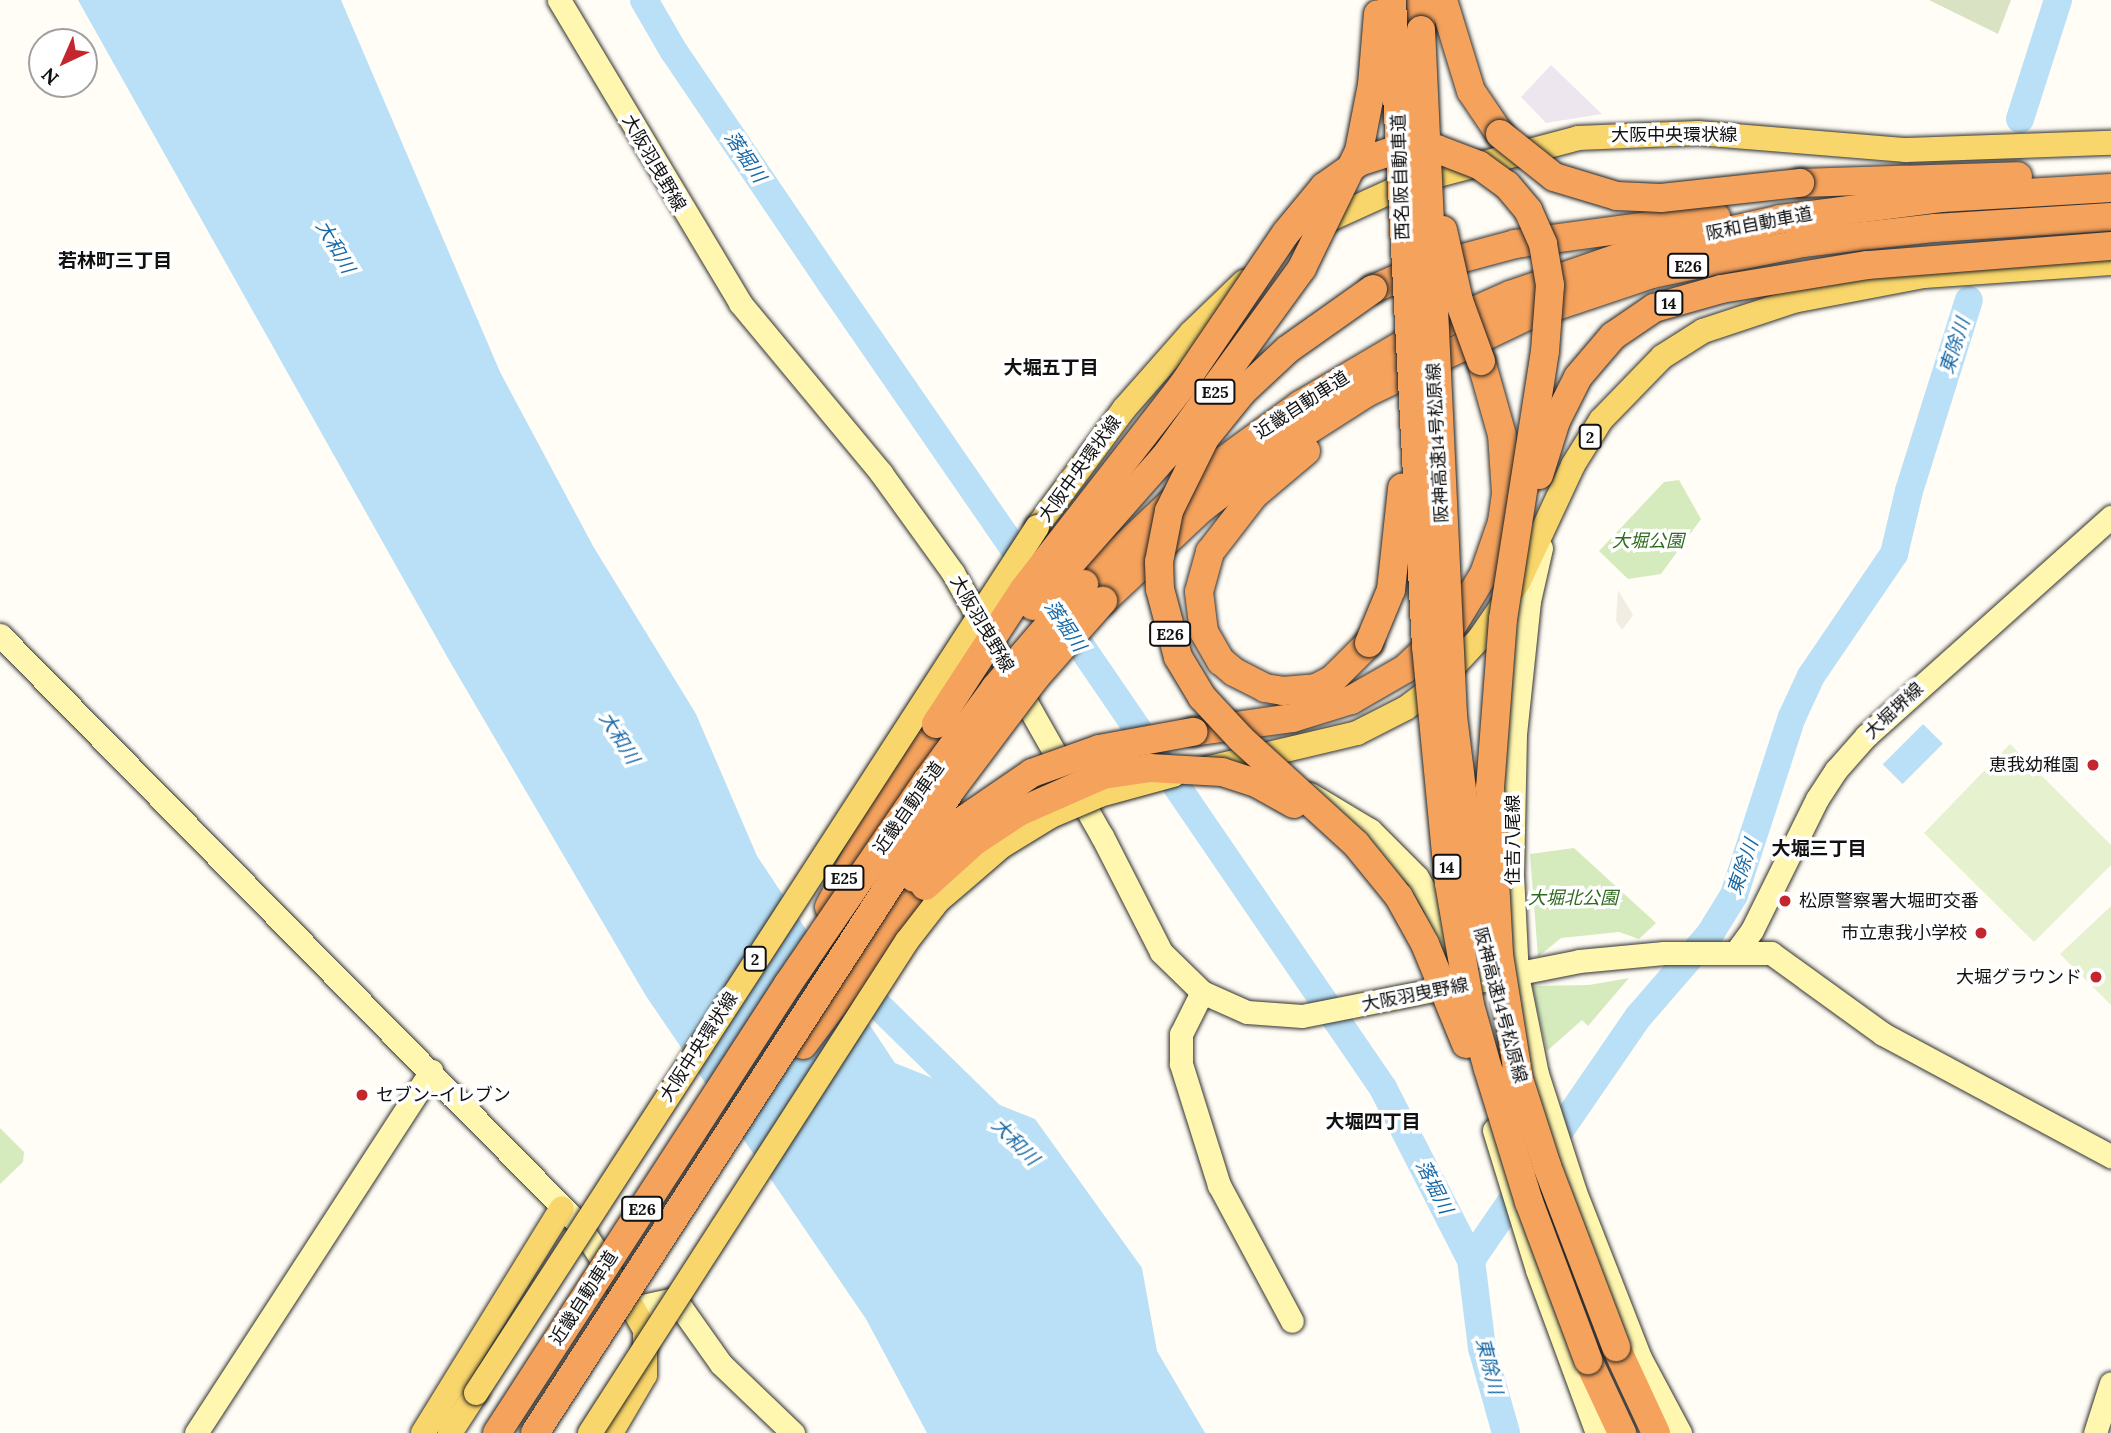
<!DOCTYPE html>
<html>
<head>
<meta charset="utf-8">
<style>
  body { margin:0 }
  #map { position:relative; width:2111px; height:1433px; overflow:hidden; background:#fffdf5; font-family:Lora,"Noto Sans JP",serif }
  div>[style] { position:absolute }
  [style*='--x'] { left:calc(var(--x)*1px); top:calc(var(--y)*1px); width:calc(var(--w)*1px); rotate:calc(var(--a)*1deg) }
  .industrial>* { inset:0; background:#eee6ef }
  .green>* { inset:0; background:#d5ebbd }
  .cemetery>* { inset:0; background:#d9e3c4 }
  .pitch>* { inset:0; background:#e6f2cf }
  .plaza>* { inset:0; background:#f1ede2 }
  .water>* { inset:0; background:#b9e0f7; transform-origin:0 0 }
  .river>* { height:28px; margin:-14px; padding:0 14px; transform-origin:14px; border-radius:14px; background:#b9e0f7 }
  .roads { filter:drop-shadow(0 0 2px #333) drop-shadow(0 0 2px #333) }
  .secondary>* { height:23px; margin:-11.5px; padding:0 11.5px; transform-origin:11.5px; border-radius:11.5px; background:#fff6b0 }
  .primary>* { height:24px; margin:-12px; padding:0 12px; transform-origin:12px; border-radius:12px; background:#f9d66b }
  .highway>* { height:28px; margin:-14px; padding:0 14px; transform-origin:14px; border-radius:14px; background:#f5a25d }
  .bridges { filter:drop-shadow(0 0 2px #222) drop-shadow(0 0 2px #222) }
  .primary-bridge>* { height:24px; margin:-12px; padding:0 12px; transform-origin:12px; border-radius:12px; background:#f9d66b }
  .highway-bridge>* { height:28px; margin:-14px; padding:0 14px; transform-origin:14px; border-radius:14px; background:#f5a25d }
  .dots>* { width:19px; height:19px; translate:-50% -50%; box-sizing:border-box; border:4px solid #fff; border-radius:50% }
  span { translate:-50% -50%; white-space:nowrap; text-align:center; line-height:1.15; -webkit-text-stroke:7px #fff; paint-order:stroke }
  .shield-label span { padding:2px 5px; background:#fff; border:2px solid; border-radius:5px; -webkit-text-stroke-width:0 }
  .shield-label { font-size:16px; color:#111; font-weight:700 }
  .street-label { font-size:18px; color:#111 }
  .park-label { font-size:18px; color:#2f6b1f; font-style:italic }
  .poi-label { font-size:18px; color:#111 }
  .right { translate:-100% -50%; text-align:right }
  .left { translate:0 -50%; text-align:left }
  .water-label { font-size:19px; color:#1768a6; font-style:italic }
  .neighbourhood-label { font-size:19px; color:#111; font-weight:700 }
  .north { position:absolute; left:28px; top:28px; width:70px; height:70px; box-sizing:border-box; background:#fff; border:2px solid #a0a0a0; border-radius:50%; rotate:224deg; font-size:19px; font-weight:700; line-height:28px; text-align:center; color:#111 }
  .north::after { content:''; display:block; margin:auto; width:24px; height:32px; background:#c4262e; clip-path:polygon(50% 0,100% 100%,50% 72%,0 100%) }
</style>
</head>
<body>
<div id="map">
  <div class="industrial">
    <i style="clip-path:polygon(1551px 65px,1602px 114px,1546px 123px,1521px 97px)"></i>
  </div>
  <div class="green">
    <i style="clip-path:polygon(1679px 480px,1701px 519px,1661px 574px,1628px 579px,1599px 551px,1664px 482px)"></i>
    <i style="clip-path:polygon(1574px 848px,1656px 923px,1639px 939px,1619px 932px,1561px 938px,1538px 957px,1530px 854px)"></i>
    <i style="clip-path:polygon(1629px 978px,1588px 1026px,1582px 1020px,1547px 1051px,1532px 986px,1589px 985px)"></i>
    <i style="clip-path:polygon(0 1128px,24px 1152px,23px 1162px,0 1184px)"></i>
  </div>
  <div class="cemetery">
    <i style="clip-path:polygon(1929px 0,2011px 0,1998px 34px)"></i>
  </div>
  <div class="pitch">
    <i style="clip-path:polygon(2010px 744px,2111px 845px,2111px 865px,2034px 942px,1924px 833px)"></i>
    <i style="clip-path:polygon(2111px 906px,2111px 1005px,2060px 954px)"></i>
  </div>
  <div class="plaza">
    <i style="clip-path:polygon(1618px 590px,1633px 615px,1622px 630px,1616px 621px)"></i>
  </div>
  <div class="water">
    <i style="clip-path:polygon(78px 0,341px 0,500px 372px,593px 546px,696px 714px,757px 856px,895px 1063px,1035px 1119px,1142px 1268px,1157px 1351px,1205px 1433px,927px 1433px,866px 1319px,646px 996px,449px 660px)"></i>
    <i style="left:1923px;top:724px;width:28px;height:57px;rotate:45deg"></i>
  </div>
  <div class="river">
    <i style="--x:644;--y:0;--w:58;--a:59.9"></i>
    <i style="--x:673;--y:50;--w:280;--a:55.9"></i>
    <i style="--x:830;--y:282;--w:356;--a:55.4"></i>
    <i style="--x:2020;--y:119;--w:125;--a:-72.3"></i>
    <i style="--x:1061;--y:617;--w:571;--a:55.64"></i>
    <i style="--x:1383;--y:1088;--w:193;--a:62.9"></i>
    <i style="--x:1471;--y:1260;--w:89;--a:82.9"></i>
    <i style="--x:1482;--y:1348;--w:88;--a:74.2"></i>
    <i style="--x:852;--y:980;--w:197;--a:44.4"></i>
    <i style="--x:1471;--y:1260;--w:296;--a:-55.5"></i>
    <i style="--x:1639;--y:1016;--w:108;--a:-49.1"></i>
    <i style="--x:1710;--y:934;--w:46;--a:-58.4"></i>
    <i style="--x:1734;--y:895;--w:187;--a:-72"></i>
    <i style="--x:1792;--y:717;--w:45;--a:-65.1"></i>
    <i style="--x:1811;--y:676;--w:148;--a:-55.8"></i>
    <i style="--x:1894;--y:554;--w:65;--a:-76.6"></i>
    <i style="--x:1909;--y:491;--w:200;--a:-72.6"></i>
  </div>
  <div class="roads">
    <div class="secondary">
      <i style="--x:559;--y:0;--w:353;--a:59.1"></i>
      <i style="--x:740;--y:303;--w:221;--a:50.3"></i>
      <i style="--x:881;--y:473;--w:123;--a:54.2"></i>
      <i style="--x:953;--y:573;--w:302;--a:60.5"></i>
      <i style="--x:1102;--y:836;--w:130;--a:63"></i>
      <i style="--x:1161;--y:952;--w:57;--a:44.3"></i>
      <i style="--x:1202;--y:992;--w:49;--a:24"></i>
      <i style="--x:1247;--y:1012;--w:55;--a:4.2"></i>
      <i style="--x:1302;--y:1016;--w:282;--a:-11.2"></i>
      <i style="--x:1579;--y:961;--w:85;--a:-5.4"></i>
      <i style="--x:1664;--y:953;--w:107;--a:0"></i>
      <i style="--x:1771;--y:953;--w:138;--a:35.9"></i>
      <i style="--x:1883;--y:1034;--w:259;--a:28.2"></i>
      <i style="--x:1541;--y:548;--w:54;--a:102.8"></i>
      <i style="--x:1529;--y:601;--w:134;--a:96"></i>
      <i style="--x:1515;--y:734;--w:140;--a:91.2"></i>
      <i style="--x:1512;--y:874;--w:101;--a:87.2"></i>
      <i style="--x:1517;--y:975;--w:101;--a:78.6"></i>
      <i style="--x:1537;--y:1074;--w:124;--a:72.1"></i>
      <i style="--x:1575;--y:1192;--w:178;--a:68.6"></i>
      <i style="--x:1640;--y:1358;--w:85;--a:61.9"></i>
      <i style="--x:0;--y:635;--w:825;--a:45.49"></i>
      <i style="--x:578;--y:1223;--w:101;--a:57.1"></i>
      <i style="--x:633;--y:1308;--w:38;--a:-12"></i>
      <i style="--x:670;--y:1300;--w:15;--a:37"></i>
      <i style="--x:682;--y:1309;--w:67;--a:54.7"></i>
      <i style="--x:721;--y:1364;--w:100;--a:43.8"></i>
      <i style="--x:1310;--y:794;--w:70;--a:31"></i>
      <i style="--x:1370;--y:830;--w:66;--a:45"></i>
      <i style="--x:1417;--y:877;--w:34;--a:60"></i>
      <i style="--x:1434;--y:906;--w:55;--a:71.9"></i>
      <i style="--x:1736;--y:952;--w:27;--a:-54"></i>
      <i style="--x:1752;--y:930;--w:146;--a:-63.6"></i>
      <i style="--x:1817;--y:799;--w:35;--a:-57"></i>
      <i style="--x:1836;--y:770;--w:45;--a:-48.6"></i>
      <i style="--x:1866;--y:736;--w:329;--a:-41.8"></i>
      <i style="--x:1202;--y:992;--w:47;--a:116.6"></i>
      <i style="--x:1181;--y:1034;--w:30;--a:90"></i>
      <i style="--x:1181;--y:1064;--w:127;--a:72.6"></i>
      <i style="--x:1219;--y:1185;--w:154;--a:61.8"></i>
      <i style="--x:1494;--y:1130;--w:146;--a:72.9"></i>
      <i style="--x:1537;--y:1270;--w:174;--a:69.8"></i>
      <i style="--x:196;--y:1433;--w:432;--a:-57"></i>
      <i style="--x:2095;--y:1433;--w:52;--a:-72.3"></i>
    </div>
    <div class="primary">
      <i style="--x:1317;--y:225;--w:104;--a:-24.4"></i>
      <i style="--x:1412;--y:182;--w:172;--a:-14.8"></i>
      <i style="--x:1578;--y:138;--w:120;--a:-2.4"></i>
      <i style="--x:1698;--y:133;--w:209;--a:4.7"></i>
      <i style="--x:1906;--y:150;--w:205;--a:-2"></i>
      <i style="--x:1037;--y:527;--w:147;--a:-53.6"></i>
      <i style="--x:1124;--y:409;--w:101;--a:-48.6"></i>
      <i style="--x:1191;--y:333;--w:74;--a:-43.9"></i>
      <i style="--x:1205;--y:769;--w:156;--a:-13.3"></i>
      <i style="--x:1357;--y:733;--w:55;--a:-27"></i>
      <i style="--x:1406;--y:708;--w:38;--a:-37"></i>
      <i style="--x:1436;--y:685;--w:63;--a:-46.9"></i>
      <i style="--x:1479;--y:639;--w:70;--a:-55.4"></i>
      <i style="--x:1519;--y:581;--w:128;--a:-65"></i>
      <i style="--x:1573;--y:465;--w:53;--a:-58.1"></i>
      <i style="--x:1601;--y:420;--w:88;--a:-45.9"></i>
      <i style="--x:1662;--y:357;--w:49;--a:-32.4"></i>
      <i style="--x:1703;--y:331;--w:95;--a:-18.4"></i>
      <i style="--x:1793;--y:301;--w:133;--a:-10.8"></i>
      <i style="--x:1924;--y:276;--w:187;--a:-4"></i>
      <i style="--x:423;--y:1433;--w:264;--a:-58.3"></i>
      <i style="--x:450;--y:1433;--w:48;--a:-57"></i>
      <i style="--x:611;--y:1433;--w:67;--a:-59.6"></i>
      <i style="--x:645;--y:1375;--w:45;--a:-90"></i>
      <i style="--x:645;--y:1330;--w:25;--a:-119"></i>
    </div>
    <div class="highway">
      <i style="--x:1420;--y:0;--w:30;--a:88"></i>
      <i style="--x:1443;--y:0;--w:95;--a:72.9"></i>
      <i style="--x:1471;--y:91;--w:52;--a:56"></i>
      <i style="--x:1800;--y:183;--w:218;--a:-1.8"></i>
      <i style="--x:1373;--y:289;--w:46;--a:-23.2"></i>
      <i style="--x:1415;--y:271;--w:104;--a:-15.1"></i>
      <i style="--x:1515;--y:244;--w:203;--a:-7.7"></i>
      <i style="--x:1306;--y:451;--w:68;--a:139.8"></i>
      <i style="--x:1254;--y:495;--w:72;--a:127.7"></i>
      <i style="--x:1210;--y:552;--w:41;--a:105.4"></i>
      <i style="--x:1199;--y:592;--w:40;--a:82.9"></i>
      <i style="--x:1204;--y:632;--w:34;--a:60"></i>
      <i style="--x:1221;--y:661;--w:17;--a:40"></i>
      <i style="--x:1234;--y:672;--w:35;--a:27"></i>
      <i style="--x:1265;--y:688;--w:18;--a:9"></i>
      <i style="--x:1283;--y:691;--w:33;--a:-5"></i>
      <i style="--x:1316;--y:688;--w:18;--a:-27"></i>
      <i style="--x:1332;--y:680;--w:52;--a:-45"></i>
      <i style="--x:1084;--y:584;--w:145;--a:-43"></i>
      <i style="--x:1190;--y:485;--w:136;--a:-36"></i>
      <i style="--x:1300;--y:405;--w:136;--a:-30.5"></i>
      <i style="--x:1417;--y:336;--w:102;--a:-23.8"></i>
      <i style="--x:1510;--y:295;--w:129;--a:-19"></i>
      <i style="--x:1632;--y:253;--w:152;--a:-12.9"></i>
      <i style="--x:1780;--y:219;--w:162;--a:-7.4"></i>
      <i style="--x:1941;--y:198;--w:170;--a:-3.4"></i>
      <i style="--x:1103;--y:601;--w:136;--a:-43.2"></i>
      <i style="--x:1202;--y:508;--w:104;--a:-37.2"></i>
      <i style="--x:1285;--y:445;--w:98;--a:-32.6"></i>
      <i style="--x:1368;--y:392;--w:176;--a:-25.5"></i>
      <i style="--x:1527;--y:316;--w:132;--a:-18.6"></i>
      <i style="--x:1652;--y:274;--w:154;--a:-11.6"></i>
      <i style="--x:1803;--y:243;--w:133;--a:-6.5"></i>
      <i style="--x:1935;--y:228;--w:176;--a:-3.6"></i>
      <i style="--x:1193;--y:732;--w:101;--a:-8"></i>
      <i style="--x:1293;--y:718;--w:61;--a:-17.2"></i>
      <i style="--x:1351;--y:700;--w:62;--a:-29.9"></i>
      <i style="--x:1405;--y:669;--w:67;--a:-43.2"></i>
      <i style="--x:1454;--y:623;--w:57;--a:-58.5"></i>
      <i style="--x:1484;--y:574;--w:55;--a:-70.9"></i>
      <i style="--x:1502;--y:522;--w:29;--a:-82"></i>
      <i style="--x:1506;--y:493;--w:58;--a:-93.9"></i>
      <i style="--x:1502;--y:435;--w:77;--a:-105.8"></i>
      <i style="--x:829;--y:907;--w:93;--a:-62.3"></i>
      <i style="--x:872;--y:825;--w:120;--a:-57.6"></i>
      <i style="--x:803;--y:1045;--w:198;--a:-52.8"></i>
      <i style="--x:1616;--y:1347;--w:95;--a:65.1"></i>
      <i style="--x:1588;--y:1360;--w:81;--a:65"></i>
    </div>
  </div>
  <div class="bridges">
    <div class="primary-bridge">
      <i style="--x:476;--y:1393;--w:1032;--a:-57.06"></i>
      <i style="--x:590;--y:1433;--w:585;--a:-57.21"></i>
      <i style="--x:907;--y:941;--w:51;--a:-52.2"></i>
      <i style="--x:938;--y:901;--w:84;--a:-40.7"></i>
      <i style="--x:1002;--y:846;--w:57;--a:-31.5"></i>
      <i style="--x:1051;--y:816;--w:53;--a:-23.2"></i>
      <i style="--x:1100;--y:795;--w:76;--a:-15.3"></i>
    </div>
    <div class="highway-bridge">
      <i style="--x:1392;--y:0;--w:647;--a:86.99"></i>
      <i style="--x:1426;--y:646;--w:238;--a:84.5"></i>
      <i style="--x:1449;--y:883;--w:124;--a:80.2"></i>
      <i style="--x:1470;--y:1005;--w:66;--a:74.3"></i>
      <i style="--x:1488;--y:1069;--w:139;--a:72.9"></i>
      <i style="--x:1529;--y:1202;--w:169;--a:69.5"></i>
      <i style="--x:1421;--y:30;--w:687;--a:87.33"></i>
      <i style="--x:1453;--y:716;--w:222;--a:83"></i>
      <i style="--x:1500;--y:134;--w:69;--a:38.5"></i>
      <i style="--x:1554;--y:177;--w:66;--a:16.8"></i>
      <i style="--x:1617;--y:196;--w:44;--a:2.6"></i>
      <i style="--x:1661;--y:198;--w:140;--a:-6.2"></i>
      <i style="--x:1443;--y:230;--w:73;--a:77.3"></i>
      <i style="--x:1459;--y:301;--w:64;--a:69.9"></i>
      <i style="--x:1373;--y:289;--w:105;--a:144.7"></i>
      <i style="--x:1287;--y:350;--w:60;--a:137"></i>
      <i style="--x:1243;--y:391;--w:60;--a:129"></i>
      <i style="--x:1205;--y:438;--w:81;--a:116.3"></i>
      <i style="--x:1169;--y:511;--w:52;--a:101.1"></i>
      <i style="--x:1159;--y:562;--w:27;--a:88"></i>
      <i style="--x:1160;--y:589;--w:70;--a:75.2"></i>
      <i style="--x:1178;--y:657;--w:47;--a:59"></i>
      <i style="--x:1202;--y:697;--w:57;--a:47.1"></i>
      <i style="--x:1241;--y:739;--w:156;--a:42.4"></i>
      <i style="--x:1356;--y:844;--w:68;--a:50.9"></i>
      <i style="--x:1399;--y:897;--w:54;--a:61"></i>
      <i style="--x:1425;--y:944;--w:108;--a:67.7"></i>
      <i style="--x:1539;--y:475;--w:57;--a:-72.5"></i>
      <i style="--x:1556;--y:421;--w:49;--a:-63.4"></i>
      <i style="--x:1578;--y:377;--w:54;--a:-49.5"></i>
      <i style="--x:1613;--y:336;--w:50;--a:-34.3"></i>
      <i style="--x:1654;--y:308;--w:70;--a:-15.8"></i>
      <i style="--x:1721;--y:289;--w:149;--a:-9.3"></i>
      <i style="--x:1868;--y:265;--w:244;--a:-4.5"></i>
      <i style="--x:1033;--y:606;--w:203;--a:-48.6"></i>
      <i style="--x:1167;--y:454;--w:230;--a:-54"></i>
      <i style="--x:1302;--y:268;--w:130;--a:-64"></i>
      <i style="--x:1359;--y:151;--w:67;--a:-78.9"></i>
      <i style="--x:1372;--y:85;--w:71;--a:-85.2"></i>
      <i style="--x:1369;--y:643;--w:57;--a:-67.5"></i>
      <i style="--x:1391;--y:590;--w:103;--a:-83.8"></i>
      <i style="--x:936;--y:724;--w:161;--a:-56.9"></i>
      <i style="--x:1024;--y:589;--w:257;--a:-52.1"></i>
      <i style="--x:1182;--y:386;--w:185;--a:-55.8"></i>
      <i style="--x:1286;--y:233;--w:60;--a:-50.4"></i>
      <i style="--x:1324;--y:187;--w:43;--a:-35.5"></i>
      <i style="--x:1359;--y:162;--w:35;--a:-18"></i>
      <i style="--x:1392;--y:151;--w:45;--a:-2.5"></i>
      <i style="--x:1437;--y:149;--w:45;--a:20.9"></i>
      <i style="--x:1479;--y:165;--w:34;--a:36"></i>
      <i style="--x:1507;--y:185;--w:33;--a:50"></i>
      <i style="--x:1528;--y:210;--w:37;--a:66"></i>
      <i style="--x:1543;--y:244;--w:42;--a:80.3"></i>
      <i style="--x:1550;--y:285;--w:66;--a:94.3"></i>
      <i style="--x:1545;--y:351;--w:271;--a:98.9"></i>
      <i style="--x:1503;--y:619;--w:169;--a:94.4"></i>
      <i style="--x:1490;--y:788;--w:167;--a:86.9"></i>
      <i style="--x:1499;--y:955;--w:133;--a:80.9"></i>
      <i style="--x:914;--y:878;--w:71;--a:-50.7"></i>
      <i style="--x:959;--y:823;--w:88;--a:-34.4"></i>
      <i style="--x:1032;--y:773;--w:71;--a:-19.7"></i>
      <i style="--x:1099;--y:749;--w:96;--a:-10.3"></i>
      <i style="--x:925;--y:886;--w:67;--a:-42"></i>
      <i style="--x:975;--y:841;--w:53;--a:-33.4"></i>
      <i style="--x:1019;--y:812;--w:92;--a:-23.8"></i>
      <i style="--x:1103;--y:775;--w:48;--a:-8.5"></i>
      <i style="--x:1150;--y:768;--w:72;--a:3.2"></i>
      <i style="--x:1222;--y:772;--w:38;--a:18"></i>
      <i style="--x:1258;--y:784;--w:41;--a:29.1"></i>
      <i style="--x:1516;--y:1070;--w:101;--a:72.1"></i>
      <i style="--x:1547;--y:1166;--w:194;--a:69.1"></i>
      <i style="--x:497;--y:1433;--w:535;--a:-57.05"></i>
      <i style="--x:788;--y:984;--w:246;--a:-55.6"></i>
      <i style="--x:927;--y:781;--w:115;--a:-53.8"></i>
      <i style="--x:995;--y:688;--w:137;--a:-49.4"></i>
      <i style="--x:535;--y:1433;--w:766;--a:-57.1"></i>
      <i style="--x:951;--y:790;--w:140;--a:-53.1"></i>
      <i style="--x:1035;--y:678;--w:103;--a:-48.6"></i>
    </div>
  </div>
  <div class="dots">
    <i style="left:2093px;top:765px;background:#c4262e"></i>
    <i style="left:1785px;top:901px;background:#c4262e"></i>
    <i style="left:1981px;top:933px;background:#c4262e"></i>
    <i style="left:2096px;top:977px;background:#c4262e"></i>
    <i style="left:362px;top:1095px;background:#c4262e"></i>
  </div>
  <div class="shield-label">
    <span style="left:1688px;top:266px">E26</span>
    <span style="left:1669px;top:303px">14</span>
    <span style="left:1215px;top:392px">E25</span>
    <span style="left:1590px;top:437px">2</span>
    <span style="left:1170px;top:634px">E26</span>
    <span style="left:1447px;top:867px">14</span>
    <span style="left:844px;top:878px">E25</span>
    <span style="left:755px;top:959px">2</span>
    <span style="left:642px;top:1209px">E26</span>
  </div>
  <div class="street-label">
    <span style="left:1674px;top:135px">大阪中央環状線</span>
    <span style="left:654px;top:163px;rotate:60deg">大阪羽曳野線</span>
    <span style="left:1401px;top:177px;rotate:-92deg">西名阪自動車道</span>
    <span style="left:1759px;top:224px;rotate:-11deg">阪和自動車道</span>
    <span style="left:1302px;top:405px;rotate:-33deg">近畿自動車道</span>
    <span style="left:1438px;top:443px;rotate:-93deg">阪神高速14号松原線</span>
    <span style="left:1080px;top:469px;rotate:-54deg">大阪中央環状線</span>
    <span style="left:982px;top:624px;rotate:60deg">大阪羽曳野線</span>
    <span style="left:1894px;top:711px;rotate:-43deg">大堀堺線</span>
    <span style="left:909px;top:808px;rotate:-55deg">近畿自動車道</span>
    <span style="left:1513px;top:840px;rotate:-90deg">住吉八尾線</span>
    <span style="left:1415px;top:995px;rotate:-11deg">大阪羽曳野線</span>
    <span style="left:1500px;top:1005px;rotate:75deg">阪神高速14号松原線</span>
    <span style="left:699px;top:1047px;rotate:-57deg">大阪中央環状線</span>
    <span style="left:584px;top:1298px;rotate:-57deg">近畿自動車道</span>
  </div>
  <div class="park-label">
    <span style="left:1648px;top:541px">大堀公園</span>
    <span style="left:1573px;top:898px">大堀北公園</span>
  </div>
  <div class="poi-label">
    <span class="right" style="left:2079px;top:765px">恵我幼稚園</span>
    <span class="left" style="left:1799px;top:901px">松原警察署大堀町交番</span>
    <span class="right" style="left:1967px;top:933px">市立恵我小学校</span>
    <span class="right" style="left:2082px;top:977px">大堀グラウンド</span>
    <span class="left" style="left:376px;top:1095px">セブン-イレブン</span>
  </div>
  <div class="water-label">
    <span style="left:745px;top:157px;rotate:56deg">落堀川</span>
    <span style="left:335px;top:247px;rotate:60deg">大和川</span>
    <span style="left:1955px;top:346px;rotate:-72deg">東除川</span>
    <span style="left:1065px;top:626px;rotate:56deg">落堀川</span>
    <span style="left:619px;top:738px;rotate:58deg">大和川</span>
    <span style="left:1743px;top:867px;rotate:-71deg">東除川</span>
    <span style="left:1015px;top:1142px;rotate:45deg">大和川</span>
    <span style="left:1434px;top:1187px;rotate:63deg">落堀川</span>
    <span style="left:1489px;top:1366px;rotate:76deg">東除川</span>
  </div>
  <div class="neighbourhood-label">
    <span style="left:115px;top:261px">若林町三丁目</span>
    <span style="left:1051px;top:368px">大堀五丁目</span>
    <span style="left:1819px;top:849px">大堀三丁目</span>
    <span style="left:1373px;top:1122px">大堀四丁目</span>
  </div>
  <div class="north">N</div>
</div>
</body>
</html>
